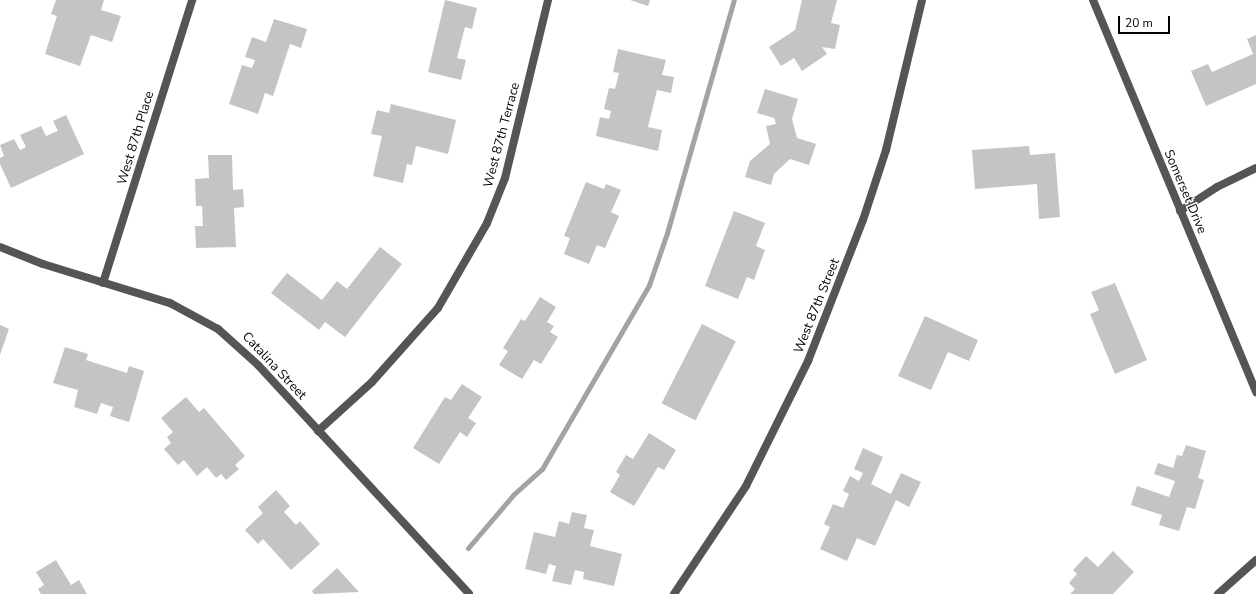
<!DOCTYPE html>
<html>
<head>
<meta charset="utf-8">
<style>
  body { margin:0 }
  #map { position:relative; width:1256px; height:594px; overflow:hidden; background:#fff; font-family:"Nunito Sans",sans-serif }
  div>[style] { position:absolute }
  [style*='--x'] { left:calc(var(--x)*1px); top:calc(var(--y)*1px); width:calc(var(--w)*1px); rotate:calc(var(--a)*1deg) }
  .stream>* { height:5px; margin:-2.5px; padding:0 2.5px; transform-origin:2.5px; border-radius:2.5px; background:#a3a3a3 }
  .building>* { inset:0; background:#c4c4c4; transform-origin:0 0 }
  .minor>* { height:8px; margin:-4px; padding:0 4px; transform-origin:4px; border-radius:4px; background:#555 }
  .tertiary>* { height:8px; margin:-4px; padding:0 4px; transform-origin:4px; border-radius:4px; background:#555 }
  span { translate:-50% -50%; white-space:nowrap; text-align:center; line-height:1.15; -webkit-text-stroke:3px #fff; paint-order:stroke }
  .street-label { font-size:13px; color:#000 }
  .scale { position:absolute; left:1118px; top:16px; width:52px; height:18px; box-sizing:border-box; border:2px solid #000; border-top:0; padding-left:5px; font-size:12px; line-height:14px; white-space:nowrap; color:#000; -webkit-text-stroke:3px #fff; paint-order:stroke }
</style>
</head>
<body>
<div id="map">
  <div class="stream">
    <i style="--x:468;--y:548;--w:71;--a:-49.6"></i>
    <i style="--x:514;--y:494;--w:38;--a:-42"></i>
    <i style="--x:542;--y:469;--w:213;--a:-59.8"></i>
    <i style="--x:649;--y:285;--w:55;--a:-70.9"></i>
    <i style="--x:667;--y:233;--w:242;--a:-74"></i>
  </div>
  <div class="building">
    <i style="clip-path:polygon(56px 0,104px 0,101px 10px,121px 16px,112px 42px,91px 35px,80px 66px,45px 54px,57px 16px,51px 14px)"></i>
    <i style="clip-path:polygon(445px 0,477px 8px,472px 29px,465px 27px,457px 58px,466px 60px,461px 80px,428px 72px)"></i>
    <i style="clip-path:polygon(630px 0,650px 0,648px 6px)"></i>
    <i style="clip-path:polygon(802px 0,837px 0,831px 23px,840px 25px,835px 49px,822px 47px,827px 54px,802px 71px,794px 58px,781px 66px,769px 47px,795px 30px)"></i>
    <i style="clip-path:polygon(274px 19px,307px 29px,301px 48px,290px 44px,273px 96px,265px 93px,258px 114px,229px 104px,242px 65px,252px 68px,255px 60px,245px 57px,252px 37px,266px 42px)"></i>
    <i style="clip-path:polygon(1256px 35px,1256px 84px,1206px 106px,1191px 71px,1208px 64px,1212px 72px,1253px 54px,1247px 39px)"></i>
    <i style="clip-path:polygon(618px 49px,666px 60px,662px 75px,674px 77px,671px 93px,657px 90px,648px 127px,662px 130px,658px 151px,596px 136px,600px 117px,609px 119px,611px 111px,604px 109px,609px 88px,615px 89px,619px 73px,613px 72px)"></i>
    <i style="clip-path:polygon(765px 89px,798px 99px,792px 119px,797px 138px,816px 144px,809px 165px,790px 159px,774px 174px,771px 185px,745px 177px,750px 161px,770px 144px,766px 126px,776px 124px,774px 118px,757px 113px)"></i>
    <i style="clip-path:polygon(391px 104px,456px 120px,448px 154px,416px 146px,412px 165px,407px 164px,403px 183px,373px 176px,382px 136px,371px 134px,377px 110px,389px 113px)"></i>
    <i style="clip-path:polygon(66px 115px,84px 154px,11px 188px,0 164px,0 158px,4px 156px,0 145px,14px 139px,20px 150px,26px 147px,20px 135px,41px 126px,46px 136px,58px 131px,53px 121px)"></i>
    <i style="clip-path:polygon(1029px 146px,1030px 155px,1055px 153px,1060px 217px,1039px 219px,1037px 184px,975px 189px,972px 150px)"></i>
    <i style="clip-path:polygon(208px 155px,232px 155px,233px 190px,243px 189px,244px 207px,234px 208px,236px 247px,196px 248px,195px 226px,203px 226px,202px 206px,196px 206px,195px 179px,209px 178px)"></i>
    <i style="clip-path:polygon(586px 182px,604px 189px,606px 184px,621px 190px,611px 212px,619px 216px,605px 248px,597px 245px,589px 264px,564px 254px,570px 238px,564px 236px)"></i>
    <i style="clip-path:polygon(734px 211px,765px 223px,756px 246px,765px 250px,754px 280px,747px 277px,738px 299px,705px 286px)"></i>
    <i style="clip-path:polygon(380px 247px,402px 264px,345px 337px,325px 322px,319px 330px,271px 293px,287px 273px,322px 300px,337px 281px,347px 289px)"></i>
    <i style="clip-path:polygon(1115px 283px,1147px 360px,1115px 374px,1090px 314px,1099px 310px,1091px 292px)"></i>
    <i style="clip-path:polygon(540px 297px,556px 307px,547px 322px,554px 326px,550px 332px,558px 337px,541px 364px,534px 360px,522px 379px,499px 365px,508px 351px,503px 348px,521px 319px,525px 321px)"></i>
    <i style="clip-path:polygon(925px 316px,978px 340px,969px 361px,948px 352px,931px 390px,898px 376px)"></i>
    <i style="left:702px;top:324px;width:38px;height:89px;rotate:27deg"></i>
    <i style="clip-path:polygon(0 325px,9px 329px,0 355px)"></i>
    <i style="clip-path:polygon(65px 347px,88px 354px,86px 360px,127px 373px,129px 366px,144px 371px,129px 422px,110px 416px,113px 407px,101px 403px,97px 414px,74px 407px,78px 390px,53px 383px)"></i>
    <i style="clip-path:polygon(462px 384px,482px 397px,468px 418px,476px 423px,467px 437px,460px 432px,439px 464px,413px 448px,445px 397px,451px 400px)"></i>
    <i style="clip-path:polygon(186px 397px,199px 412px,204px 408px,245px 456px,235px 465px,239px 469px,226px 480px,221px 474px,216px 478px,207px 467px,197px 476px,184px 460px,178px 465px,164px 449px,171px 443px,167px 437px,173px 432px,161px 418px)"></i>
    <i style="clip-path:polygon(649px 433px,676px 450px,664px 470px,658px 467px,634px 506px,610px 492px,620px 475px,616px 472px,626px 455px,633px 459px)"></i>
    <i style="clip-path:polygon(1186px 445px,1206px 451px,1198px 478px,1204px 480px,1195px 509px,1187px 507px,1179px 531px,1159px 525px,1162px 515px,1131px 505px,1137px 486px,1169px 497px,1175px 481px,1154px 474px,1158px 463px,1173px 468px,1177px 455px,1182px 456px)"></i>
    <i style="clip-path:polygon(863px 448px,883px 457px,871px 484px,891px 494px,901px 473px,921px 482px,909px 507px,896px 500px,875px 546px,857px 538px,847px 561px,820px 549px,830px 527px,824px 524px,833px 504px,843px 508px,849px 494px,843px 491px,850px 476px,859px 481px,863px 473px,854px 469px)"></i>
    <i style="clip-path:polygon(276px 490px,290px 506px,284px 512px,296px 525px,300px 521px,320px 544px,291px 570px,263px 539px,258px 544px,245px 530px,263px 513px,258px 507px)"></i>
    <i style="clip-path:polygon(572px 512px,587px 515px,584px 528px,594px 530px,590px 546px,622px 554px,614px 586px,583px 579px,584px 572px,575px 570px,571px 585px,552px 581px,556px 566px,549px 564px,546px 574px,525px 569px,534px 532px,555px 537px,559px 521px,569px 524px)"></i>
    <i style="clip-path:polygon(1113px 551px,1134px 572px,1113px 594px,1070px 594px,1075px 589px,1069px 583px,1077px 574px,1073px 570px,1086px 556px,1098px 567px)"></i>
    <i style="clip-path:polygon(56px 560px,71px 585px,79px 580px,87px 594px,41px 594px,38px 589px,44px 585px,36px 572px)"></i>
    <i style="clip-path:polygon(337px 568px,359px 592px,314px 594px,312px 591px)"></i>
  </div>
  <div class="minor">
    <i style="--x:1180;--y:211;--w:44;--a:-33"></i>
    <i style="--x:1217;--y:187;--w:43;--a:-26"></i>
    <i style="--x:0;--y:247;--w:46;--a:21.6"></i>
    <i style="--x:43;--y:264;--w:133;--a:17.1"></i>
    <i style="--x:170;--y:303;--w:55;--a:28.4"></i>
    <i style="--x:218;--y:329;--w:54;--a:42"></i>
    <i style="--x:258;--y:365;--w:311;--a:47.3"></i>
    <i style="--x:103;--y:283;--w:297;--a:-72.5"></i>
    <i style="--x:318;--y:431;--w:73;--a:-42.2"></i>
    <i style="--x:372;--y:382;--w:99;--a:-48.3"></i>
    <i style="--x:438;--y:308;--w:98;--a:-60"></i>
    <i style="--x:487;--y:223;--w:48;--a:-68.2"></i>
    <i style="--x:505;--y:178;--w:183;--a:-76.4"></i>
    <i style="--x:674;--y:594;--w:130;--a:-56.3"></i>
    <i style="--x:746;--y:486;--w:140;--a:-63.6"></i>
    <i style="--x:808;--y:361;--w:151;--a:-68.7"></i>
    <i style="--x:863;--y:220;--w:74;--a:-71.8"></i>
    <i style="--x:886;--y:150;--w:154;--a:-76.5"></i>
    <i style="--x:1218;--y:594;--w:51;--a:-41.8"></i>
  </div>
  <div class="tertiary">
    <i style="--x:1093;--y:0;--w:425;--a:67.4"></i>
  </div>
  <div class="street-label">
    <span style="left:502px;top:135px;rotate:-75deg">West 87th Terrace</span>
    <span style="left:136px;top:138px;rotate:-73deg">West 87th Place</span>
    <span style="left:1185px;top:192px;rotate:67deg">Somerset Drive</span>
    <span style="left:817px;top:306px;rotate:-68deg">West 87th Street</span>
    <span style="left:274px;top:366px;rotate:47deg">Catalina Street</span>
  </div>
  <div class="scale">20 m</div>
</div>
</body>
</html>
